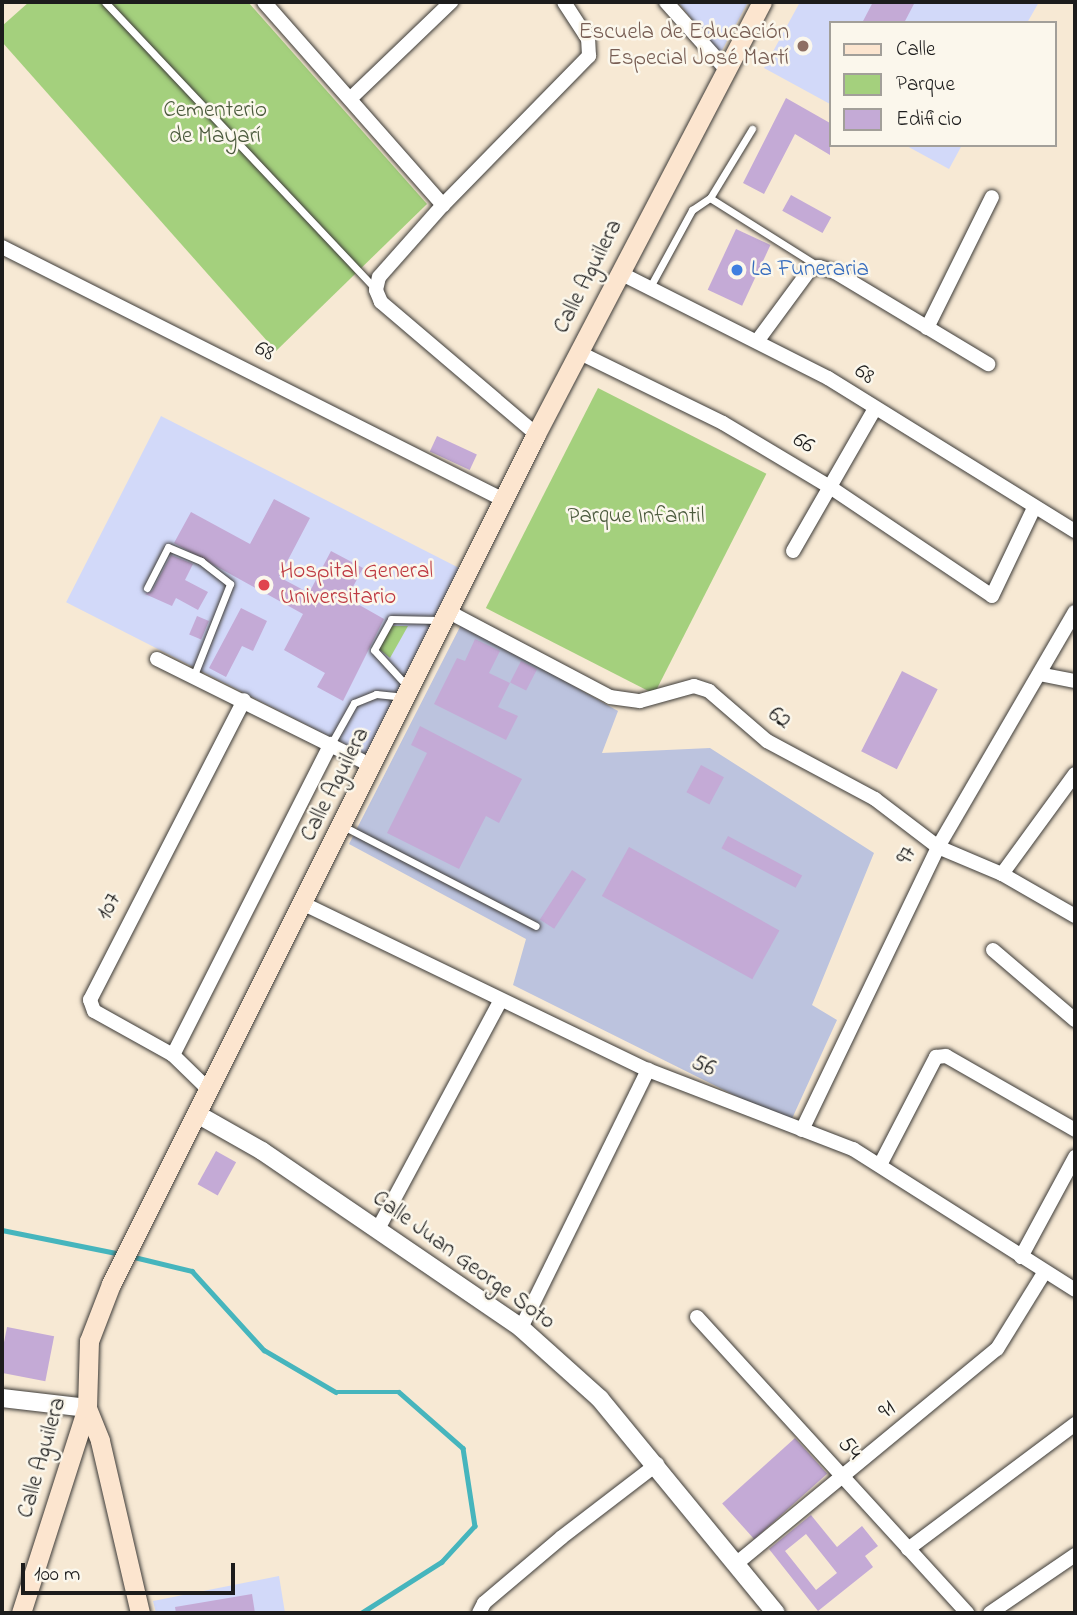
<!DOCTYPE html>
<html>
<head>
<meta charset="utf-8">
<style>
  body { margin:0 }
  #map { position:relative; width:1077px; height:1615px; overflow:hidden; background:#f7e9d4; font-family:"Indie Flower",sans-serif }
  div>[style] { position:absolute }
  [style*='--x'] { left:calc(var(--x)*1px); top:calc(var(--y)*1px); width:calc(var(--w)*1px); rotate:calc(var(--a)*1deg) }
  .built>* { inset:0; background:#d2d9f9; transform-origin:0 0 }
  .industrial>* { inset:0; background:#bcc3de }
  .green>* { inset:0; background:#a4d07d; transform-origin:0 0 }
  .stream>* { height:4.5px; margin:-2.25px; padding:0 2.25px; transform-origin:2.25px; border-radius:2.25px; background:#46b5bd }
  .building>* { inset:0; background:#c4aad6; transform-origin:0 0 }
  .roads { filter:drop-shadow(0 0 2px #3d3b38) drop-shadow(0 0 2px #3d3b38) }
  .service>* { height:7px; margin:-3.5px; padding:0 3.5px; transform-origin:3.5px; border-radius:3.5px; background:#fff }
  .minor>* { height:14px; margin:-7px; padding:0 7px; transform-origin:7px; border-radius:7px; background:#fff }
  .tertiary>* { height:18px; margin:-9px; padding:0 9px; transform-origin:9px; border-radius:9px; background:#fff }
  .secondary>* { height:19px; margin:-9.5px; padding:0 9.5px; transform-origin:9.5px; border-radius:9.5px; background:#fce5cf }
  .dots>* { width:19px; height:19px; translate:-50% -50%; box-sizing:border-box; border:4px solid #fbf7ec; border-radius:50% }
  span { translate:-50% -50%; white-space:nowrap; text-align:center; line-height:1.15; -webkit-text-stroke:5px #fbf7ec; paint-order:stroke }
  .education-label { font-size:23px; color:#785e54 }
  .right { translate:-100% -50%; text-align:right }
  .park-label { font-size:23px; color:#4c5b3e }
  .shop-label { font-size:23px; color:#366cbe }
  .left { translate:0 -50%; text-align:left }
  .street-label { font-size:23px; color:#1c1c1c }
  .health-label { font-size:23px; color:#be3a42 }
  .frame { position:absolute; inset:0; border:4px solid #1c1c1c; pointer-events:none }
  .legend { position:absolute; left:829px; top:21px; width:228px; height:126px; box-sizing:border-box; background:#fbf7ec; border:2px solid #a29f99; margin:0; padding:9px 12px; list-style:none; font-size:21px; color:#1c1c1c }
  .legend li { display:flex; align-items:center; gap:14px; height:35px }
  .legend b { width:35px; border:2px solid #a29f99 }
  .scale { position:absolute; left:21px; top:1563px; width:214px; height:32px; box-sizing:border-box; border:4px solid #1c1c1c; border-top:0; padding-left:9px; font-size:21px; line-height:24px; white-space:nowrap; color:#1c1c1c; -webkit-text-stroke:5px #fbf7ec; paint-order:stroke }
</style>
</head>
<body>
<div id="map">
  <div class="built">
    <i style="clip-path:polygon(678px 2px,748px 2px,720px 54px)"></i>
    <i style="clip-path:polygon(800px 2px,1039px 2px,1027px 23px,830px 23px,830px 104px,764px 68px)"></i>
    <i style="clip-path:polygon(905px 145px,962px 145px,949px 169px)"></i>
    <i style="left:161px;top:416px;width:339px;height:209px;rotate:27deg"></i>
    <i style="clip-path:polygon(279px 1576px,285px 1613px,156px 1613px,153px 1601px)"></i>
  </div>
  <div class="industrial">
    <i style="clip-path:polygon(462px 623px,618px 711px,602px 753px,710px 748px,874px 853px,812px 1005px,837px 1020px,790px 1123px,513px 985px,526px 939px,349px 844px)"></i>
  </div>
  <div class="green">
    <i style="clip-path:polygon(29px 2px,248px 2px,427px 204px,276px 351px,2px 42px,2px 26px)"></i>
    <i style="left:598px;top:388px;width:189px;height:247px;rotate:27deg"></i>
    <i style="clip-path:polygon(391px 626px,408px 626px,390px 658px,379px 649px)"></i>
  </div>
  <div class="stream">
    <i style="--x:2;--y:1230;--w:121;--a:11.4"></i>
    <i style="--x:130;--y:1256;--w:64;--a:13.6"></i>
    <i style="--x:192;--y:1271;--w:107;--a:47.7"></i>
    <i style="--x:264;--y:1350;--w:83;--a:30.3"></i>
    <i style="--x:336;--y:1392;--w:63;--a:0"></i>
    <i style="--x:399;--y:1392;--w:85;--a:41.2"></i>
    <i style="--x:463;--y:1448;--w:79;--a:81.3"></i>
    <i style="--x:475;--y:1526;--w:49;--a:132.5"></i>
    <i style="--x:442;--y:1562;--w:95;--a:147.5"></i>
  </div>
  <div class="building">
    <i style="clip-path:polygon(873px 2px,915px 2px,904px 23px,862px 23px)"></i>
    <i style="clip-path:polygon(786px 98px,830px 123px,830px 155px,795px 134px,764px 194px,743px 183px)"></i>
    <i style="left:791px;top:195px;width:46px;height:18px;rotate:29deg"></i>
    <i style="left:736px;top:229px;width:38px;height:67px;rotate:25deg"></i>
    <i style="left:437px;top:436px;width:44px;height:17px;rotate:25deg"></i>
    <i style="clip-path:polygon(274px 499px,310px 518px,279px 577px,309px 593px,331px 551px,363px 568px,347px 598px,384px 619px,343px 701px,317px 687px,325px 673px,284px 650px,303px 614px,174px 543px,191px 512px,250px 544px)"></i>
    <i style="clip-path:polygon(171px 555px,193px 564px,185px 580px,208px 592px,198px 610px,176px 598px,172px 606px,145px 594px,152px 591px)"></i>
    <i style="clip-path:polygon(241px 608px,267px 621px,253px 651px,242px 646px,226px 677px,209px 668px)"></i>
    <i style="left:197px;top:616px;width:13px;height:20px;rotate:23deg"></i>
    <i style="clip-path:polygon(475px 639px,500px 651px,489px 673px,510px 683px,498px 707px,518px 716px,506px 740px,434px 704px,457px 658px,465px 661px)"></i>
    <i style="left:521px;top:661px;width:18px;height:24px;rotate:27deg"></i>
    <i style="left:902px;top:671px;width:40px;height:90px;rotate:27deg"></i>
    <i style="clip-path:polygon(420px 726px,522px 779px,499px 823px,486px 816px,459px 869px,387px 833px,427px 753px,411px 745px)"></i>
    <i style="left:701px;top:765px;width:26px;height:31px;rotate:28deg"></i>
    <i style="left:728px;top:836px;width:84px;height:14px;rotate:28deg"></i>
    <i style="left:629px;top:847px;width:172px;height:56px;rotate:29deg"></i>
    <i style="left:572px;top:870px;width:17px;height:59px;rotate:33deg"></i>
    <i style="left:216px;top:1151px;width:23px;height:38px;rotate:29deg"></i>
    <i style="left:7px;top:1327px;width:48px;height:46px;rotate:11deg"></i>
    <i style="left:795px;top:1438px;width:48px;height:98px;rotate:48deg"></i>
    <i style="clip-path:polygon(evenodd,811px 1515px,837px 1547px,862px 1526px,878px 1546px,865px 1556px,873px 1567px,818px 1611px,769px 1549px,811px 1515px,806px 1534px,837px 1573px,816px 1590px,785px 1551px,806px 1534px)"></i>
    <i style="clip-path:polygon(252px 1594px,255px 1613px,176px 1613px,175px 1607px)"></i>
  </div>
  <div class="roads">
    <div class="service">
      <i style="--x:105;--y:2;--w:395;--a:46.7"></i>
      <i style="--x:710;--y:198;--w:81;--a:-58.7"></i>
      <i style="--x:650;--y:287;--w:88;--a:-61.4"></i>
      <i style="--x:692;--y:210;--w:22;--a:-34"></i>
      <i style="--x:710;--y:198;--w:128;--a:32.2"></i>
      <i style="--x:147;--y:588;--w:46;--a:-62.9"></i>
      <i style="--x:168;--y:547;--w:36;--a:23"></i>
      <i style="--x:201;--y:561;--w:37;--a:38"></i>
      <i style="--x:230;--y:584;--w:98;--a:111.6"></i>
      <i style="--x:408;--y:687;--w:50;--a:-132.6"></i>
      <i style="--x:374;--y:650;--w:35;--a:-61"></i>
      <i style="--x:391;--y:619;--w:49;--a:1.2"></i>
      <i style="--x:331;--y:744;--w:47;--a:-60.7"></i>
      <i style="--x:354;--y:703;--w:24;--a:-22"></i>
      <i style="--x:376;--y:694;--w:27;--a:6"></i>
      <i style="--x:343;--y:826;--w:217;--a:27.4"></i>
    </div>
    <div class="minor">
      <i style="--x:264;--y:2;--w:271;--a:48.6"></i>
      <i style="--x:666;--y:2;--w:89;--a:48.2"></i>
      <i style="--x:351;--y:98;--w:139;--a:-43.8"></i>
      <i style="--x:2;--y:247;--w:562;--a:26.75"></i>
      <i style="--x:620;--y:273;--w:233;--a:26.8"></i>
      <i style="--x:828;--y:378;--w:291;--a:31.8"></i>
      <i style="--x:927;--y:328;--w:146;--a:-63.6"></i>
      <i style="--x:758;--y:340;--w:89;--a:-53.6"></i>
      <i style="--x:811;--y:268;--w:8;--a:-7"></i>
      <i style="--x:819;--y:267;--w:17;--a:17"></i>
      <i style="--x:835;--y:272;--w:179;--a:31"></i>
      <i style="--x:578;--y:352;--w:161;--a:26.1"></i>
      <i style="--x:723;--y:423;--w:125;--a:30.9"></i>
      <i style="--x:830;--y:487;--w:195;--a:33.9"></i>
      <i style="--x:992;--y:596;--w:98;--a:-64.5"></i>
      <i style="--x:536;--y:434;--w:204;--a:-139.6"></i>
      <i style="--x:381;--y:302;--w:13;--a:-113"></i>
      <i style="--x:376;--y:290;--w:13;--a:-77"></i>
      <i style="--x:379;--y:277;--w:96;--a:-48.4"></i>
      <i style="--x:443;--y:205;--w:209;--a:-45.6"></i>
      <i style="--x:589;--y:56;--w:17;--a:-93"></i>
      <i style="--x:588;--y:39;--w:44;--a:-123"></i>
      <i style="--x:793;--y:551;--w:163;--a:-60.1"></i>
      <i style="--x:449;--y:612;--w:182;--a:27.8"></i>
      <i style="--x:610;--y:697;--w:30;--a:8"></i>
      <i style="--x:640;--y:701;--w:56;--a:-15.5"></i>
      <i style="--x:694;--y:686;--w:16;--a:18"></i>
      <i style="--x:709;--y:691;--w:77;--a:40.8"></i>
      <i style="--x:767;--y:741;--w:123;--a:28.2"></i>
      <i style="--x:875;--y:799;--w:79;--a:37.3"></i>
      <i style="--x:938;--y:847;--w:69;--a:22.9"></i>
      <i style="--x:1002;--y:874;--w:84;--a:29.9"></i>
      <i style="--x:157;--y:659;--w:241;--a:26.4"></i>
      <i style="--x:1039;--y:674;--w:37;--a:11"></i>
      <i style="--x:1002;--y:874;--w:124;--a:-53.9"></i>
      <i style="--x:304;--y:904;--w:382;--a:25.8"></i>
      <i style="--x:648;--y:1070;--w:220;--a:21.1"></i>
      <i style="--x:853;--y:1149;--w:263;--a:32.4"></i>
      <i style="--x:993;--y:950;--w:108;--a:40.5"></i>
      <i style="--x:173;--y:1055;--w:349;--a:-63.1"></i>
      <i style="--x:210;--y:1091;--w:52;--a:-135.8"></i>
      <i style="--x:173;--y:1055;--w:90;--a:-150.9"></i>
      <i style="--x:94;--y:1011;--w:12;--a:-110"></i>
      <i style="--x:90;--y:1000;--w:337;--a:-62.8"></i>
      <i style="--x:802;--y:1130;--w:314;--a:-64.3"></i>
      <i style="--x:938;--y:847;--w:272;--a:-59.8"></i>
      <i style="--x:880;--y:1165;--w:122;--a:-62.6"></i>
      <i style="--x:936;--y:1057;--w:10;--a:-6"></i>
      <i style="--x:946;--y:1056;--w:149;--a:29.8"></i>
      <i style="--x:378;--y:1229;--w:259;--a:-61.8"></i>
      <i style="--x:1021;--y:1257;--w:114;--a:-61.6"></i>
      <i style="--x:697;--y:1317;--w:401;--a:47.6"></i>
      <i style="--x:521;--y:1328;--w:288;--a:-63.8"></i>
      <i style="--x:908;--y:1549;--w:209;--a:-36.8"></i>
      <i style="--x:737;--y:1563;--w:337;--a:-39.5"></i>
      <i style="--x:997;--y:1349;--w:89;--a:-58.3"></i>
      <i style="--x:479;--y:1613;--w:11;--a:-63"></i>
      <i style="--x:484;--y:1603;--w:102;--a:-40.2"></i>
      <i style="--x:562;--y:1537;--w:120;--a:-37.5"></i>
      <i style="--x:990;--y:1613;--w:103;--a:-34.3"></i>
    </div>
    <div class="tertiary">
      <i style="--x:197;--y:1114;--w:75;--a:29.6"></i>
      <i style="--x:262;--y:1151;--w:314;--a:34.3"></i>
      <i style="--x:521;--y:1328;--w:106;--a:41.9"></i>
      <i style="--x:600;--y:1399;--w:277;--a:50.6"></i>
      <i style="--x:2;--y:1398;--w:86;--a:6.7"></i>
    </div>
    <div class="secondary">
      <i style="--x:87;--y:1408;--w:35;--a:68"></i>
      <i style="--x:100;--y:1441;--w:177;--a:76.9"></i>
      <i style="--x:21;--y:1613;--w:215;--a:-72.2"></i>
      <i style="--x:87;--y:1408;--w:67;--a:-88.3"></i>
      <i style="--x:89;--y:1341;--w:61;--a:-68.9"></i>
      <i style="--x:111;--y:1284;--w:950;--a:-63.43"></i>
      <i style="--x:536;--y:434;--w:488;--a:-62.4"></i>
    </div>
  </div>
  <div class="dots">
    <i style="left:803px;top:46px;background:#8d6e63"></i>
    <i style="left:737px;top:270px;background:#3f7fe0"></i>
    <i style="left:264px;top:585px;background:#e0444e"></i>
  </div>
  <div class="education-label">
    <span class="right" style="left:789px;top:46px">Escuela de Educación<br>Especial José Martí</span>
  </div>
  <div class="park-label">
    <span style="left:215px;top:124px">Cementerio<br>de Mayarí</span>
    <span style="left:636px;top:517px">Parque Infantil</span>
  </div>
  <div class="shop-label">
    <span class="left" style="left:751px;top:270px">La Funeraria</span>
  </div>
  <div class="street-label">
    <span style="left:589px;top:277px;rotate:-63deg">Calle Aguilera</span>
    <span style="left:264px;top:352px;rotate:28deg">68</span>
    <span style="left:864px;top:375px;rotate:34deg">68</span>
    <span style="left:803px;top:444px;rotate:31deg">66</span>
    <span style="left:779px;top:719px;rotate:35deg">62</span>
    <span style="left:336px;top:785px;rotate:-63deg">Calle Aguilera</span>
    <span style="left:908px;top:856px;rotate:-64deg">97</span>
    <span style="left:110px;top:907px;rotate:-62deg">107</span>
    <span style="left:703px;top:1067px;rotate:21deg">56</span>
    <span style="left:463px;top:1261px;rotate:36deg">Calle Juan George Soto</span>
    <span style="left:888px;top:1411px;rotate:-40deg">91</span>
    <span style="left:849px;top:1449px;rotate:48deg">54</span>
    <span style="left:43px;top:1458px;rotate:-74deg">Calle Aguilera</span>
  </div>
  <div class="health-label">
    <span class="left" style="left:280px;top:585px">Hospital General<br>Universitario</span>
  </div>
  <div class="frame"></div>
  <ul class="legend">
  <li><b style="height:9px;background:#fce5cf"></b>Calle</li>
  <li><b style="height:19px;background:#a4d07d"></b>Parque</li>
  <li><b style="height:19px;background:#c4aad6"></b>Edificio</li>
  </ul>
  <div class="scale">100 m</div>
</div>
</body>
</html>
